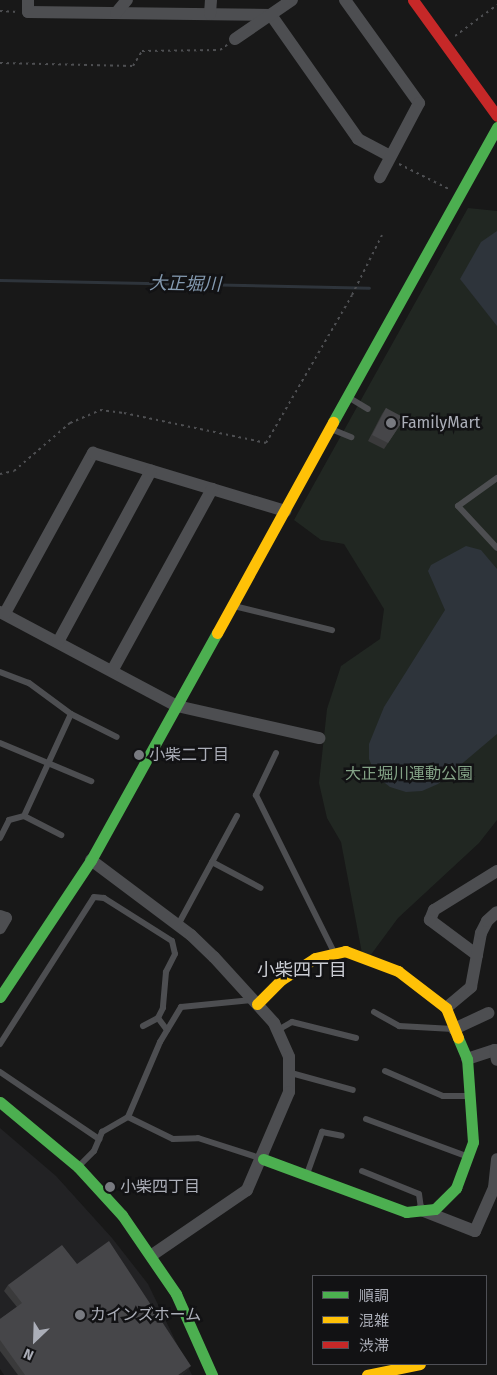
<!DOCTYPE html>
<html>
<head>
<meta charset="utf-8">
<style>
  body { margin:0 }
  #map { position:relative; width:497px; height:1375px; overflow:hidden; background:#181818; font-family:"Fira Sans","Noto Sans JP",sans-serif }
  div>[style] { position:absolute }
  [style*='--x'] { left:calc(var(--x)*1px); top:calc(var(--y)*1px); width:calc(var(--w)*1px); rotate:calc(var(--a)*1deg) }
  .built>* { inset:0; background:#222224 }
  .green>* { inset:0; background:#212722 }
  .water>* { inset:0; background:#2e343b }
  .stream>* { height:3px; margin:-1.5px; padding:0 1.5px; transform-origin:1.5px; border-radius:1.5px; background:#2e343b }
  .path>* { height:2px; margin-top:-1px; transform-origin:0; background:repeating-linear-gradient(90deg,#4e4f52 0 2.5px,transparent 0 6.5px) }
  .lane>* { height:6px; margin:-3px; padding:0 3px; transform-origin:3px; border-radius:3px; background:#4d4e51 }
  .street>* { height:12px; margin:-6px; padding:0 6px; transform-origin:6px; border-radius:6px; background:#4d4e51 }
  .fast>* { height:11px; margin:-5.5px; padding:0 5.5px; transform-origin:5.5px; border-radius:5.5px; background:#4caf50 }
  .slow>* { height:11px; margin:-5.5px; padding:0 5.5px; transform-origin:5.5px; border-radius:5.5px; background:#ffc107 }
  .jam>* { height:11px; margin:-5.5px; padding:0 5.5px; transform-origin:5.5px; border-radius:5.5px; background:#c62828 }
  .wall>* { inset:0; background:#3a3a3b }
  .shaded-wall>* { inset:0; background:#272728 }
  .building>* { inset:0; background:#464649 }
  .dots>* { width:14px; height:14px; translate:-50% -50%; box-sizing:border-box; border:2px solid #121214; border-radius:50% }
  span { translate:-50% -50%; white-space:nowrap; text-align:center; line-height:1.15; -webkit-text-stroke:5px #121214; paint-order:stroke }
  .poi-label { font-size:16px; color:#abaeb8 }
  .left { translate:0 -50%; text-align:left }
  .park-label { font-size:16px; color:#83a286 }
  .water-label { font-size:18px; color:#849ab0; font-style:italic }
  .neighbourhood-label { font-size:18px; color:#cbcdd4 }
  .legend { position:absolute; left:312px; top:1275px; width:175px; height:90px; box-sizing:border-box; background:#121214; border:1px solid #4f5056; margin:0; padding:6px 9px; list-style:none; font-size:15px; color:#abaeb8 }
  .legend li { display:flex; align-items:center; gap:10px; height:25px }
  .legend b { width:25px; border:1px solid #4f5056 }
  .north { position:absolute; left:10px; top:1315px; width:50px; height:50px; -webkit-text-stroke:4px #121214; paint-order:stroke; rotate:204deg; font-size:14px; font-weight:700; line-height:20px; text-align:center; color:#abaeb8 }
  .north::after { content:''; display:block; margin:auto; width:18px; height:22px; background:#abaeb8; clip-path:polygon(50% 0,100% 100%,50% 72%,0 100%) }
</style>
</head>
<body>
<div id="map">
  <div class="built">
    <i style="clip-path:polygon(0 1128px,56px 1176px,112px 1238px,148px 1284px,192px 1375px,4px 1375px,0 1369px)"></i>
  </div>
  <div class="green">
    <i style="clip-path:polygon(468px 208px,497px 211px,497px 820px,479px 843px,398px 918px,364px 964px,341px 842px,327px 818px,319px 783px,327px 709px,341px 666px,380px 639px,384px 609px,344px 544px,321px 540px,294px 520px)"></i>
  </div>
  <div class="water">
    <i style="clip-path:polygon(497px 231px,497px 326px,460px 279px,481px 242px)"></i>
    <i style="clip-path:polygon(466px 546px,481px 550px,497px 569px,497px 734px,438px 784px,422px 791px,406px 792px,390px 787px,376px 776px,369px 759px,369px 744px,384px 707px,445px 610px,428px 571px,431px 565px)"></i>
  </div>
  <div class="stream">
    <i style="--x:0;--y:280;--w:369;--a:1.2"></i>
  </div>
  <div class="path">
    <i style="--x:0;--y:11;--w:18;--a:3"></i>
    <i style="--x:455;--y:36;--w:52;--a:-36.4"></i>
    <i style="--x:0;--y:63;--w:133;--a:1.3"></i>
    <i style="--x:133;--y:66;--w:17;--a:-59"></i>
    <i style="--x:142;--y:51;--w:78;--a:-0.7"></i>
    <i style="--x:220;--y:50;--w:9;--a:-36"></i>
    <i style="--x:399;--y:164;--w:56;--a:26.6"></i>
    <i style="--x:0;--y:474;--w:14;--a:-12"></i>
    <i style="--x:14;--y:471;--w:74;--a:-40.6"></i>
    <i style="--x:70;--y:423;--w:33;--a:-23"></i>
    <i style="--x:100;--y:410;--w:24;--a:7"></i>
    <i style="--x:124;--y:413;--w:145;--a:11.9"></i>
    <i style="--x:266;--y:443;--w:171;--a:-59.8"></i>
    <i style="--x:352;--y:295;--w:67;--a:-63.4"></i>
  </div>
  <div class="lane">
    <i style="--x:348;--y:397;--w:23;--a:31"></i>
    <i style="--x:331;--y:429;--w:22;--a:22"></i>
    <i style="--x:497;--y:478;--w:48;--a:144.3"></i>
    <i style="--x:458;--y:506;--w:57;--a:47.1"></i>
    <i style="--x:234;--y:606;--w:101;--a:13.8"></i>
    <i style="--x:0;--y:672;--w:31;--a:21"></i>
    <i style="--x:29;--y:683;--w:52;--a:36.4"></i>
    <i style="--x:0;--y:743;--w:99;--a:22.7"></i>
    <i style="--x:276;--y:753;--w:47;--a:115.5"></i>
    <i style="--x:256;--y:795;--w:175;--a:63.6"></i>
    <i style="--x:24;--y:816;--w:42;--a:27.2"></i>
    <i style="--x:0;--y:838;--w:20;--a:-63"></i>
    <i style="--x:9;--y:820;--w:16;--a:-15"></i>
    <i style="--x:24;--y:816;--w:112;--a:-65.3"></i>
    <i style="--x:71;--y:714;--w:51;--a:26.6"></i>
    <i style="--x:212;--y:862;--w:55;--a:28"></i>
    <i style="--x:178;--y:925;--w:124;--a:-61.6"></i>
    <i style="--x:374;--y:1012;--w:29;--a:29"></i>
    <i style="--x:399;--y:1026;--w:54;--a:3.2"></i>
    <i style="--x:143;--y:1026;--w:17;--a:-28"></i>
    <i style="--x:278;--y:1030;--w:16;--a:-30"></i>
    <i style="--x:292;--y:1022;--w:66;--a:14"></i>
    <i style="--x:0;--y:1044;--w:174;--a:-57.4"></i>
    <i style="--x:94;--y:897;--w:10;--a:6"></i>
    <i style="--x:104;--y:898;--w:80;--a:32.3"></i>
    <i style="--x:172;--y:941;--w:13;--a:77"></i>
    <i style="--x:175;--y:954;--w:20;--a:117"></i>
    <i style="--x:166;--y:972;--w:36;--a:95"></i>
    <i style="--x:163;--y:1008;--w:11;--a:117"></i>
    <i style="--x:158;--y:1018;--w:15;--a:53"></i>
    <i style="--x:385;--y:1071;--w:63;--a:23.3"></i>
    <i style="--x:443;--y:1096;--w:25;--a:0"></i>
    <i style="--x:0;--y:1072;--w:120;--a:34.1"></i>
    <i style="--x:291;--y:1073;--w:64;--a:15.3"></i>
    <i style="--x:128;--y:1117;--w:50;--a:26.1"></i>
    <i style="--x:173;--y:1139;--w:25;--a:-2"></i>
    <i style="--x:198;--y:1138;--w:68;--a:17.9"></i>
    <i style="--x:366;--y:1119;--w:107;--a:20.3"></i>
    <i style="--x:79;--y:1166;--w:21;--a:-45"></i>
    <i style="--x:94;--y:1151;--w:21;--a:-67"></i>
    <i style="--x:102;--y:1132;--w:30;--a:-30"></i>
    <i style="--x:128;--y:1117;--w:82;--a:-66.9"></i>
    <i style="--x:160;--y:1042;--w:41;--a:-59"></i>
    <i style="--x:181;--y:1007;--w:71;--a:-5.6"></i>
    <i style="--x:362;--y:1171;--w:61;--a:22"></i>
    <i style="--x:419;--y:1194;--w:15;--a:82"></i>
    <i style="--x:307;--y:1174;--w:45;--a:-70.3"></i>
    <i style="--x:322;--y:1132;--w:20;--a:11"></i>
  </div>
  <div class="street">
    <i style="--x:28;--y:0;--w:12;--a:90"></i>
    <i style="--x:28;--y:12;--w:243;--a:0.7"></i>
    <i style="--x:271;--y:15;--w:151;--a:54.9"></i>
    <i style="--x:358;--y:139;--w:36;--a:28"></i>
    <i style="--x:345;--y:0;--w:127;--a:54.3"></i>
    <i style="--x:419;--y:103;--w:84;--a:117.8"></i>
    <i style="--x:116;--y:13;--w:17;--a:-50"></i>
    <i style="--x:210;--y:14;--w:14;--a:-86"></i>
    <i style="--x:235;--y:39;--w:69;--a:-34.4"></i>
    <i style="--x:0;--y:612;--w:200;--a:28"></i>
    <i style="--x:177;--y:706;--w:146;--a:12.7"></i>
    <i style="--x:5;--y:613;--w:183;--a:-61.2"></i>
    <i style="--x:93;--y:453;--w:201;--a:16.8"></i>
    <i style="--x:58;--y:642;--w:195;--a:-61.5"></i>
    <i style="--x:112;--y:671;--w:208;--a:-61.2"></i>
    <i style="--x:91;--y:860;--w:125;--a:36.9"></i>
    <i style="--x:191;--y:935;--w:32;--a:44"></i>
    <i style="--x:214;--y:957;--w:89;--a:47.7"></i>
    <i style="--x:274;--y:1023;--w:37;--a:66"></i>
    <i style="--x:289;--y:1057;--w:35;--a:90"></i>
    <i style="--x:289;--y:1092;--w:107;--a:113.2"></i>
    <i style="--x:247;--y:1190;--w:115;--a:145.6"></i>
    <i style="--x:0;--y:916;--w:6;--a:18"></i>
    <i style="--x:6;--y:918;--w:12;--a:121"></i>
    <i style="--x:477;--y:955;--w:59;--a:-143.3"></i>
    <i style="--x:430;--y:920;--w:11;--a:-68"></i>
    <i style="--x:434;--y:910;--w:74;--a:-31.8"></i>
    <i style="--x:446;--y:1008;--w:33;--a:-40"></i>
    <i style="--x:471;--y:987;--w:55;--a:-79.5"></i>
    <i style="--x:481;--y:933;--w:13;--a:-63"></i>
    <i style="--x:487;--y:921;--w:13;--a:-42"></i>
    <i style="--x:454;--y:1029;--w:38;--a:-25"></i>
    <i style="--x:467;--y:1059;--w:29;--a:-18"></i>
    <i style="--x:495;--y:1050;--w:10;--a:79"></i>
    <i style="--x:421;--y:1210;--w:58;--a:21.3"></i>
    <i style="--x:475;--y:1231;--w:47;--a:-66.2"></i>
    <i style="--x:494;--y:1188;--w:29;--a:-84"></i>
  </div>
  <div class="fast">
    <i style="--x:333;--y:422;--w:338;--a:-60.9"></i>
    <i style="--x:0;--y:997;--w:164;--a:-56.4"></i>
    <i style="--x:91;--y:860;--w:260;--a:-61"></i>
    <i style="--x:0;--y:1102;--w:102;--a:39.8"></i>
    <i style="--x:78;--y:1167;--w:65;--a:47.5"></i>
    <i style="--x:122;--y:1215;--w:96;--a:55.6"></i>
    <i style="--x:176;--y:1294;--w:89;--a:66"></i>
    <i style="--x:263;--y:1159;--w:153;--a:20.3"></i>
    <i style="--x:406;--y:1212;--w:29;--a:-6"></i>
    <i style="--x:435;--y:1209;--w:30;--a:-45"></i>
    <i style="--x:456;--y:1188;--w:49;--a:-69.7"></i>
    <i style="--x:473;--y:1142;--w:83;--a:-94.1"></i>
    <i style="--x:467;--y:1059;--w:23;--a:-113"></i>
  </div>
  <div class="slow">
    <i style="--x:217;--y:633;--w:241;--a:-61.2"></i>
    <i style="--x:257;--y:1004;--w:34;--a:-45"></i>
    <i style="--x:281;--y:980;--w:40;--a:-32.9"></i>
    <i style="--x:315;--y:958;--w:31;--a:-13"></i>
    <i style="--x:345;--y:951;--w:57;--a:20.7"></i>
    <i style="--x:398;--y:971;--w:61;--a:37.6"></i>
    <i style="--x:446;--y:1008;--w:32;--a:68"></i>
    <i style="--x:367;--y:1375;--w:54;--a:-11.7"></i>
  </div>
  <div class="jam">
    <i style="--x:413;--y:0;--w:143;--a:54.1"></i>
  </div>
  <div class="wall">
    <i style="clip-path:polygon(386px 408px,399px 420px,402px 422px,384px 449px,368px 441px,382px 414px)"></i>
    <i style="clip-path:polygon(77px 1264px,187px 1371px,182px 1375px,18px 1375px,0 1351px,0 1319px,17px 1307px,4px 1291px,8px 1285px)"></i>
  </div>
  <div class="shaded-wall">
    <i style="clip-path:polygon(191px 1366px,187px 1371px,182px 1375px,178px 1375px)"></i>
  </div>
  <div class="building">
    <i style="clip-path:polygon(386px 408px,401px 416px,399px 420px,402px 422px,388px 443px,372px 435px)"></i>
    <i style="clip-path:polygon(109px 1241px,191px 1366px,178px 1375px,25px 1375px,0 1340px,0 1319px,22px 1303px,8px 1285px,62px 1245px,77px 1264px)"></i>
  </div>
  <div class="dots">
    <i style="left:391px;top:423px;background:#787a80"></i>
    <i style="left:139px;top:755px;background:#787a80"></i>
    <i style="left:110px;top:1187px;background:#787a80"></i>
    <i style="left:80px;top:1315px;background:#787a80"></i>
  </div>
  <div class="poi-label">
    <span class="left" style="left:401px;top:423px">FamilyMart</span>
    <span class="left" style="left:149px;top:755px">小柴二丁目</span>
    <span class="left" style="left:120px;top:1187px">小柴四丁目</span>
    <span class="left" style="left:90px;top:1315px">カインズホーム</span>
  </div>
  <div class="park-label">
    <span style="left:409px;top:774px">大正堀川運動公園</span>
  </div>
  <div class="water-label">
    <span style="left:185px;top:284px;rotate:1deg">大正堀川</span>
  </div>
  <div class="neighbourhood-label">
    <span style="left:302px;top:970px">小柴四丁目</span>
  </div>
  <ul class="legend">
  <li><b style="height:6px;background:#4caf50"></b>順調</li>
  <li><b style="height:6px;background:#ffc107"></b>混雑</li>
  <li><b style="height:6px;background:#c62828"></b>渋滞</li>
  </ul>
  <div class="north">N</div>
</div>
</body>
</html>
